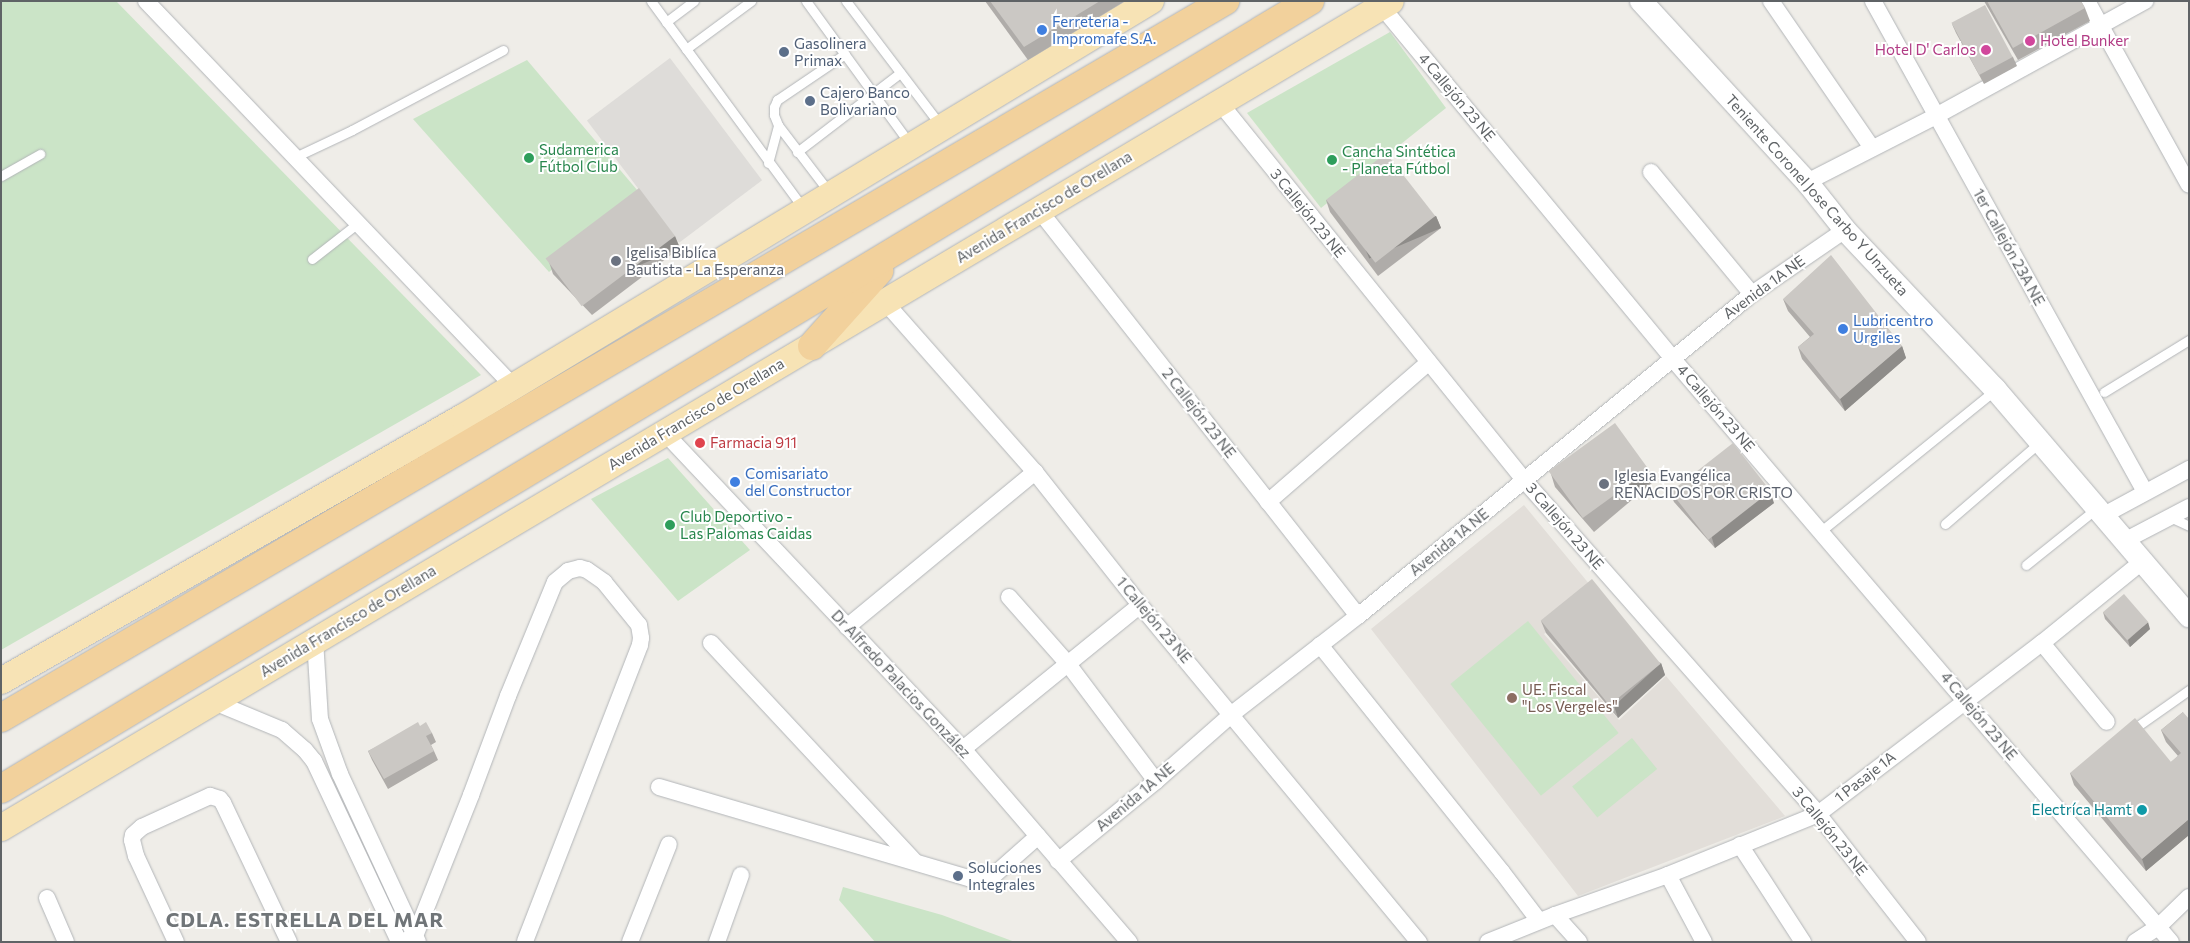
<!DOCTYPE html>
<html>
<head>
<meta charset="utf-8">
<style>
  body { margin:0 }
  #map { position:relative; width:2190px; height:943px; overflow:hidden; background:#efede8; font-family:Commissioner,sans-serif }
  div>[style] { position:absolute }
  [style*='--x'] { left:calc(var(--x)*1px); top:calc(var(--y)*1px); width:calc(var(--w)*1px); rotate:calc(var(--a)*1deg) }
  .industrial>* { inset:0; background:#dedcd9; transform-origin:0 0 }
  .education>* { inset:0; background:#e2ded9 }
  .green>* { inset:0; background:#cbe4c7; transform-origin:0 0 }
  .roads { filter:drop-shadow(0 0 1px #b2b5b8) drop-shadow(0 0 1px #b2b5b8) }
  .lane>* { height:9px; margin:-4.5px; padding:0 4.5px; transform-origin:4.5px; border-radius:4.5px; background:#fff }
  .street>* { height:16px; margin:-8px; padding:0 8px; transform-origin:8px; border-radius:8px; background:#fff }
  .secondary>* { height:22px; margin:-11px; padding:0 11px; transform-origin:11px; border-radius:11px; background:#fff }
  .primary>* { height:26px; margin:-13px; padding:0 13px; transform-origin:13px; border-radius:13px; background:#f7e3b5 }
  .highway>* { height:28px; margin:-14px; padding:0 14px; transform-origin:14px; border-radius:14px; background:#f2d19c }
  .wall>* { inset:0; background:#afaca9 }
  .shaded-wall>* { inset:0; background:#8e8c89; transform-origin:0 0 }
  .building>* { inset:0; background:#cbc8c4; transform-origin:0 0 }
  .dots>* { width:14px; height:14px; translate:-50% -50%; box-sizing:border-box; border:2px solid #fff; border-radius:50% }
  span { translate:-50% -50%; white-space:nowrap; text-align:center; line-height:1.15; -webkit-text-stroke:4px #fff; paint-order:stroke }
  .shop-label { font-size:15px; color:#366cbe }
  .left { translate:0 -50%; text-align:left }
  .hotel-label { font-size:15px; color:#b23c85 }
  .right { translate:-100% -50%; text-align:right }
  .service-label { font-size:15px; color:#4e5e75 }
  .street-label { font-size:15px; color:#5f6366 }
  .leisure-label { font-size:15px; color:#27864d }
  .worship-label { font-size:15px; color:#5b616d }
  .health-label { font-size:15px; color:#be3a42 }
  .education-label { font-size:15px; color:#785e54 }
  .culture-label { font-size:15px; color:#0d838f }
  .district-label { font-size:20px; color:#707578; font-weight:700; letter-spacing:1px }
  .frame { position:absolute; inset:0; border:2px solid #5f6366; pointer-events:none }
</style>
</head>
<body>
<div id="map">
  <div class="industrial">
    <i style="left:670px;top:58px;width:153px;height:104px;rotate:53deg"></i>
  </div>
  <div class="education">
    <i style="clip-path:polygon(1524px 505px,1595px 591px,1544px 634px,1619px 720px,1666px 676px,1785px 816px,1578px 896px,1371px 629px)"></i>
  </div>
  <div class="green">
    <i style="clip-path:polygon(1px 1px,116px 1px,481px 375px,1px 650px)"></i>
    <i style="clip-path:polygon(1390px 32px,1446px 108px,1321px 208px,1247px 113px)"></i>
    <i style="clip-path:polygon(527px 60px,643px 197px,549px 272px,413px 119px)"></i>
    <i style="clip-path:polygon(668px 458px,750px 550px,678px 601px,591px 499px)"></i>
    <i style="left:1528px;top:621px;width:144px;height:100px;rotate:51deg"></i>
    <i style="left:1632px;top:738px;width:40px;height:77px;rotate:51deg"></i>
    <i style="clip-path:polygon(843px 887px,942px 915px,1015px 942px,875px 942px,839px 900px)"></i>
  </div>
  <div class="roads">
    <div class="lane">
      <i style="--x:651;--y:1;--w:257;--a:53.7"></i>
      <i style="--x:806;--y:1;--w:177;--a:54"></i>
      <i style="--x:846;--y:1;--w:157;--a:52.8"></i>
      <i style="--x:666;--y:22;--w:35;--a:-37"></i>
      <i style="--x:686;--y:49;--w:81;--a:-36.4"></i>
      <i style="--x:797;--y:152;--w:130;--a:-37.5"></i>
      <i style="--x:295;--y:157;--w:63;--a:-25.3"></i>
      <i style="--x:352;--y:130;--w:171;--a:-27.9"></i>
      <i style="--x:768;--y:163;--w:39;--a:-75"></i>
      <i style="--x:1;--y:176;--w:45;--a:-29.4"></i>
      <i style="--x:829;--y:192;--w:84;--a:-127.3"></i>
      <i style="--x:778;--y:125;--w:11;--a:-112"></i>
      <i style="--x:774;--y:115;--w:8;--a:-90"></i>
      <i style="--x:774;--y:107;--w:8;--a:-67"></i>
      <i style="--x:777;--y:100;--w:82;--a:-34.1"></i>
      <i style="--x:312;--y:259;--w:58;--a:-38"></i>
      <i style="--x:2104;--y:392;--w:100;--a:-31.5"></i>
      <i style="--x:2170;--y:517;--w:21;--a:25"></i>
      <i style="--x:1945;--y:524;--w:125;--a:-40.8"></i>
      <i style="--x:1821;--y:531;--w:224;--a:-39"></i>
      <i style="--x:2026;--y:565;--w:91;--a:-38.8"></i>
      <i style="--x:2132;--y:730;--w:70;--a:-35.1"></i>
    </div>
    <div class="street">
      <i style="--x:146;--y:1;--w:533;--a:46.37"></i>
      <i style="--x:1771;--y:1;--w:178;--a:55.5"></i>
      <i style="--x:1873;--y:1;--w:561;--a:61.01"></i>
      <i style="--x:2087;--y:1;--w:210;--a:61"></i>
      <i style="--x:1382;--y:7;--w:455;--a:50.4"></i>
      <i style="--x:1672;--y:358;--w:768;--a:49.49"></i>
      <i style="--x:1220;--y:103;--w:484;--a:51.1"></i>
      <i style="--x:1524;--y:480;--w:445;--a:48.6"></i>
      <i style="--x:1818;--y:814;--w:162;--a:52"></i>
      <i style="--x:1651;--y:172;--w:158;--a:50.4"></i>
      <i style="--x:1807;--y:182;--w:145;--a:-27.1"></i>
      <i style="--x:1936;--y:116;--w:239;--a:-28.8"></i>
      <i style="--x:1039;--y:210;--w:516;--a:51.84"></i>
      <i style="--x:885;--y:302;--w:227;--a:48.6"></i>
      <i style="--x:1035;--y:472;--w:169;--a:51.7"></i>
      <i style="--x:1140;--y:605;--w:438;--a:50.4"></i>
      <i style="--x:665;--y:433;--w:434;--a:46.7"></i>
      <i style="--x:963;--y:749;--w:255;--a:49.3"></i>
      <i style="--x:1268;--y:502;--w:213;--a:-41"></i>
      <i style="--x:2104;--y:515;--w:97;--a:-28.4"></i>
      <i style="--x:2126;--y:540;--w:71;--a:-27.6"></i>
      <i style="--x:1009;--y:597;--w:89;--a:48.6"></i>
      <i style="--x:1068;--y:664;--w:146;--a:53.1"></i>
      <i style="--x:847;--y:627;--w:244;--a:-39.5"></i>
      <i style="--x:315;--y:640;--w:79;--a:86.4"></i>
      <i style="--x:320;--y:719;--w:59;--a:70"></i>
      <i style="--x:340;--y:774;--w:185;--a:65.1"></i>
      <i style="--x:711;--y:643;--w:298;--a:47"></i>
      <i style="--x:2042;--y:643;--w:102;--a:50.6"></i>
      <i style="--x:1320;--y:645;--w:291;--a:51.3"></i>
      <i style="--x:1502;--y:872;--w:61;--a:52.9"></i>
      <i style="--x:212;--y:701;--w:76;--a:22.5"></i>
      <i style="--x:282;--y:730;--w:30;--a:41"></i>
      <i style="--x:305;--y:750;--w:14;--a:51"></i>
      <i style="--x:314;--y:761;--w:200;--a:64.8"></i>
      <i style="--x:963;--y:749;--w:228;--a:-39.1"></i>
      <i style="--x:659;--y:787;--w:325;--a:16.4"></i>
      <i style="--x:971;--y:879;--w:16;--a:0"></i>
      <i style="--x:987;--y:879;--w:7;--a:-27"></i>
      <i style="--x:993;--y:876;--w:60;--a:-41.6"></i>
      <i style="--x:1740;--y:845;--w:116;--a:57"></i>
      <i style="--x:1058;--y:861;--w:127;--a:-39.2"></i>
      <i style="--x:1156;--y:781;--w:101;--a:-41.4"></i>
      <i style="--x:1232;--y:714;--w:160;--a:-37.9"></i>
      <i style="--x:1358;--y:616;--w:509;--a:-39.26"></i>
      <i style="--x:1752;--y:294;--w:113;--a:-34.5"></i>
      <i style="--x:1668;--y:875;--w:76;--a:61.8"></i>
      <i style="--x:47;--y:898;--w:48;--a:66.6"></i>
      <i style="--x:1555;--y:915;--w:36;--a:48"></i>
      <i style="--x:176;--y:942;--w:95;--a:-114.9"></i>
      <i style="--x:136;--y:856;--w:16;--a:-104"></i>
      <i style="--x:132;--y:840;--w:5;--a:-79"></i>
      <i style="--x:133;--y:835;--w:12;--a:-42"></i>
      <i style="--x:142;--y:827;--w:75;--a:-24.5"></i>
      <i style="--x:210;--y:796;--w:10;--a:17"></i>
      <i style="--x:220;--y:799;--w:5;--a:53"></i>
      <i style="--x:223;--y:803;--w:154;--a:64.6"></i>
      <i style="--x:402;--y:942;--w:14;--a:-25"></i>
      <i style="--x:415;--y:936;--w:152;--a:-68.3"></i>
      <i style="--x:471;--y:795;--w:106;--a:-69.5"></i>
      <i style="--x:508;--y:696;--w:123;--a:-67.6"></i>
      <i style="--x:555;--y:582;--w:17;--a:-40"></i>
      <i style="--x:568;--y:571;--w:12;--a:-14"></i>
      <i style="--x:580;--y:568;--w:7;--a:16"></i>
      <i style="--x:587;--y:570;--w:21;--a:35"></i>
      <i style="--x:604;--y:582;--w:55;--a:50.9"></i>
      <i style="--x:639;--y:625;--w:13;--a:81"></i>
      <i style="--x:641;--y:638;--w:7;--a:98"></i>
      <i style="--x:640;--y:645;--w:318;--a:111.2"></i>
      <i style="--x:630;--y:942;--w:105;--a:-68.3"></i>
      <i style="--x:717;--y:942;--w:71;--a:-70.3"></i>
      <i style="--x:1488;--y:942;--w:72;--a:-21.9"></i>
      <i style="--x:1555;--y:915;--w:120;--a:-19.5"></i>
      <i style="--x:1668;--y:875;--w:162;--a:-22.1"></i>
      <i style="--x:1818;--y:814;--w:282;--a:-37.4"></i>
      <i style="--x:2042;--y:643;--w:130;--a:-39.1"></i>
      <i style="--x:2135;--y:942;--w:27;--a:-33"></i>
      <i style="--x:2158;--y:927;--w:43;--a:-44.1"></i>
    </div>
    <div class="secondary">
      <i style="--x:1641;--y:1;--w:246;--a:47.5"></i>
      <i style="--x:1807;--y:182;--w:61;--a:51.6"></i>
      <i style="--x:1845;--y:230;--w:219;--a:46.7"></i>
      <i style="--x:1995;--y:389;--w:299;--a:49.5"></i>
    </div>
    <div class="primary">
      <i style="--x:1;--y:681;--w:532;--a:-29.74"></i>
      <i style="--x:463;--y:417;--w:804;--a:-31.16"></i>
      <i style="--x:1;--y:828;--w:1617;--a:-30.75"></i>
    </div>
    <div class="highway">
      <i style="--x:812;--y:346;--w:101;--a:-48.2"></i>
      <i style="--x:1;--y:718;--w:1419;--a:-30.36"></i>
      <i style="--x:1;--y:789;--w:1528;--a:-31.05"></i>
    </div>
  </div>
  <div class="wall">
    <i style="clip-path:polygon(985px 1px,1125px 1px,1028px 60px)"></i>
    <i style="clip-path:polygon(1984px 1px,2081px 1px,2085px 8px,2090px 21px,2018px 60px)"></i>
    <i style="clip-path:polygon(1952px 24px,2013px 57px,2017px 66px,1984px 84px,1956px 33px)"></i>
    <i style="clip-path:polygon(1326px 200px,1436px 216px,1441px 228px,1378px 276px,1330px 212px)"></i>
    <i style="clip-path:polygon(680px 248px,592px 315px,553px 274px,549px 262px)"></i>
    <i style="clip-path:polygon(1783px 299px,1902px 346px,1906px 358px,1845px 411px,1802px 359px,1798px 347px,1810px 337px,1788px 311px)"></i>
    <i style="clip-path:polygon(1551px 474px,1653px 482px,1594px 532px,1555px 487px)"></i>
    <i style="clip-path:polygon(1669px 490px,1774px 503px,1715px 548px,1674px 502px)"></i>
    <i style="clip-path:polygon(2103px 612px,2150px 629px,2130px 647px,2105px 619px)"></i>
    <i style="clip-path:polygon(1541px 621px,1661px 663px,1665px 675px,1618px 718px,1546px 633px)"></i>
    <i style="clip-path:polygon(2183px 712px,2189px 835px,2146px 871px,2074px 785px,2070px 773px,2171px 762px,2178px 756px,2166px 742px,2161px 730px)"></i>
    <i style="clip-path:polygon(420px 726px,432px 733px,436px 742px,431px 745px,434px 751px,438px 760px,388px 789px,372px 760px,368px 751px)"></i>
  </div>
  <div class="shaded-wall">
    <i style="left:1436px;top:216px;width:13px;height:78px;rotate:67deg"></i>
    <i style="left:675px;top:236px;width:13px;height:109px;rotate:67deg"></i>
    <i style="clip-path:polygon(1902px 346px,1906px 358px,1845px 411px,1840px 399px)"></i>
    <i style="left:1649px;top:470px;width:13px;height:77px;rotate:72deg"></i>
    <i style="clip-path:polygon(1770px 491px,1774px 503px,1715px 548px,1711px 535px)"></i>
    <i style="clip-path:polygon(2148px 622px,2150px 629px,2130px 647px,2128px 640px)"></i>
    <i style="clip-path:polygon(1661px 663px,1665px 675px,1618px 718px,1614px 706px)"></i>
    <i style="clip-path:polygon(2189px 819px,2189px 835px,2146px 871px,2142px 859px)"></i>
  </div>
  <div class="building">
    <i style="clip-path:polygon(990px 1px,1100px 1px,1024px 47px)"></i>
    <i style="clip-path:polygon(1987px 1px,2081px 1px,2085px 8px,2013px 48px)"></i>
    <i style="left:1985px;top:5px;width:59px;height:38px;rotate:62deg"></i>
    <i style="left:1386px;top:153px;width:80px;height:76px;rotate:52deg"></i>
    <i style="left:639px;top:188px;width:60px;height:117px;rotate:53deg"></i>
    <i style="clip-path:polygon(1831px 255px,1902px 346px,1840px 399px,1798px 347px,1814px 334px,1783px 299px)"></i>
    <i style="left:1615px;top:423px;width:58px;height:82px;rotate:54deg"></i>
    <i style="left:1733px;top:443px;width:61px;height:79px;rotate:52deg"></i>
    <i style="left:1592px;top:579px;width:109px;height:66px;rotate:51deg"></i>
    <i style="left:2124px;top:594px;width:37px;height:28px;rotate:49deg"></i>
    <i style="clip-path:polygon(2183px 712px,2189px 719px,2189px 819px,2142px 859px,2070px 773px,2135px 718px,2171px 762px,2181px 753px,2161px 730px)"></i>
    <i style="clip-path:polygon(418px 722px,420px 726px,426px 722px,432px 733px,426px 736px,434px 751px,384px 779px,368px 751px)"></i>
  </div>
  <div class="dots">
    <i style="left:1042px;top:30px;background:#3f7fe0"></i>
    <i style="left:2030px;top:41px;background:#d1479c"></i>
    <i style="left:1986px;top:50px;background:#d1479c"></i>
    <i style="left:784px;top:52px;background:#5c6f8a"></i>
    <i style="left:810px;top:101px;background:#5c6f8a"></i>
    <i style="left:529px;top:158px;background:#2e9e5b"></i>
    <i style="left:1332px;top:160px;background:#2e9e5b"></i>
    <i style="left:616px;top:261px;background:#6b7280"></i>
    <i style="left:1843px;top:329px;background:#3f7fe0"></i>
    <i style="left:700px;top:443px;background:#e0444e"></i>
    <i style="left:735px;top:482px;background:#3f7fe0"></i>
    <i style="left:1604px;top:484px;background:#6b7280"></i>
    <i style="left:670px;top:525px;background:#2e9e5b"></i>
    <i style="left:1512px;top:698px;background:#8d6e63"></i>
    <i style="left:2142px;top:810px;background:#0f9aa8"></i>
    <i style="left:958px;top:876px;background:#5c6f8a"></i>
  </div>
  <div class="shop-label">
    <span class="left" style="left:1052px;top:30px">Ferreteria -<br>Impromafe S.A.</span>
    <span class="left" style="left:1853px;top:329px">Lubricentro<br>Urgiles</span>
    <span class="left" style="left:745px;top:482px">Comisariato<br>del Constructor</span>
  </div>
  <div class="hotel-label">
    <span class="left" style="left:2040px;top:41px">Hotel Bunker</span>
    <span class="right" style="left:1976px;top:50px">Hotel D' Carlos</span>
  </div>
  <div class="service-label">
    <span class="left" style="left:794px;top:52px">Gasolinera<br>Primax</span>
    <span class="left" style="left:820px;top:101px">Cajero Banco<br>Bolivariano</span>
    <span class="left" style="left:968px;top:876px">Soluciones<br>Integrales</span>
  </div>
  <div class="street-label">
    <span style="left:1457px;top:97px;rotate:50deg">4 Callejón 23 NE</span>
    <span style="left:1817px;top:195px;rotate:48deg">Teniente Coronel Jose Carbo Y Unzueta</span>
    <span style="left:1044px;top:207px;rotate:-31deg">Avenida Francisco de Orellana</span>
    <span style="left:1308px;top:213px;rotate:51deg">3 Callejón 23 NE</span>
    <span style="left:2009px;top:247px;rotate:61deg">1er Callejón 23A NE</span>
    <span style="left:1764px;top:287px;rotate:-36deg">Avenida 1A NE</span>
    <span style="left:1716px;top:408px;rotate:49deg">4 Callejón 23 NE</span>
    <span style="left:1199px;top:413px;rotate:52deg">2 Callejón 23 NE</span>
    <span style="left:696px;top:414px;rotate:-31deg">Avenida Francisco de Orellana</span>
    <span style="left:1565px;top:526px;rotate:49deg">3 Callejón 23 NE</span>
    <span style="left:1449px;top:542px;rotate:-39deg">Avenida 1A NE</span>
    <span style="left:1154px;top:620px;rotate:50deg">1 Callejón 23 NE</span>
    <span style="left:348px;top:621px;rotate:-31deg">Avenida Francisco de Orellana</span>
    <span style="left:901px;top:684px;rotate:47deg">Dr Alfredo Palacios González</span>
    <span style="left:1979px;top:716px;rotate:50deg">4 Callejón 23 NE</span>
    <span style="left:1865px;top:777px;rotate:-38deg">1 Pasaje 1A</span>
    <span style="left:1135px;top:797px;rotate:-40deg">Avenida 1A NE</span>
    <span style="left:1830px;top:831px;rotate:51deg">3 Callejón 23 NE</span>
  </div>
  <div class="leisure-label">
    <span class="left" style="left:539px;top:158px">Sudamerica<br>Fútbol Club</span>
    <span class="left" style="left:1342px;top:160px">Cancha Sintética<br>- Planeta Fútbol</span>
    <span class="left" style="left:680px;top:525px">Club Deportivo -<br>Las Palomas Caidas</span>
  </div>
  <div class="worship-label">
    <span class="left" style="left:626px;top:261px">Igelisa Biblíca<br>Bautista - La Esperanza</span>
    <span class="left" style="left:1614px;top:484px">Iglesia Evangélica<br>RENACIDOS POR CRISTO</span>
  </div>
  <div class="health-label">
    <span class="left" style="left:710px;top:443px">Farmacia 911</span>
  </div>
  <div class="education-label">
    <span class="left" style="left:1522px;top:698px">UE. Fiscal<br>"Los Vergeles"</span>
  </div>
  <div class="culture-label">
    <span class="right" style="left:2132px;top:810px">Electríca Hamt</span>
  </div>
  <div class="district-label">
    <span style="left:305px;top:919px">CDLA. ESTRELLA DEL MAR</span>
  </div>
  <div class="frame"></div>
</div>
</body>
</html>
